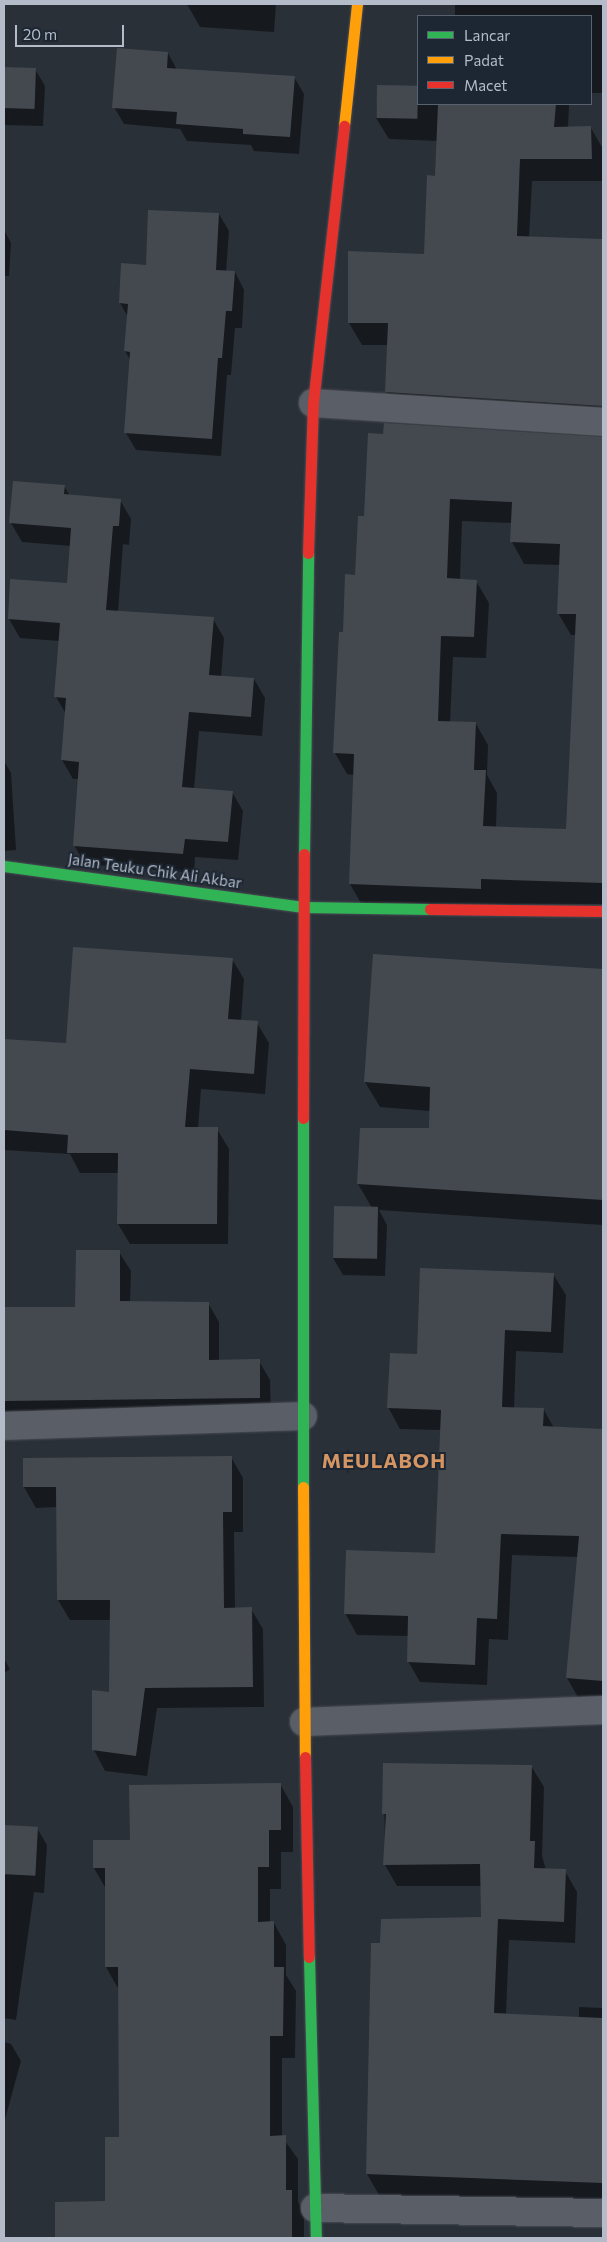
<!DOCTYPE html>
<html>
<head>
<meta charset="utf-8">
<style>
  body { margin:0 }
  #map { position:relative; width:607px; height:2242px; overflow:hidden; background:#2a3038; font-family:Commissioner,sans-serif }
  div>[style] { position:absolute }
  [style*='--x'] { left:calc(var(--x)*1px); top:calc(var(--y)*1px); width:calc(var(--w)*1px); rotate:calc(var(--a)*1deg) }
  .shadow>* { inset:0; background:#0007; transform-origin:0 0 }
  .building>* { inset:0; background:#444950; transform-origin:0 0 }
  .roads { filter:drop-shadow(0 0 1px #484c53) drop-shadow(0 0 1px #484c53) }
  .street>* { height:28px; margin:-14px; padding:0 14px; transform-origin:14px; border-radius:14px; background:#5a5e66 }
  .fast>* { height:11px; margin:-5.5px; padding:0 5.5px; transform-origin:5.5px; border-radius:5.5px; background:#30b455 }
  .slow>* { height:11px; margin:-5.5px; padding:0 5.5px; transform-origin:5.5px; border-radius:5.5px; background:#ff9f0a }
  .jam>* { height:11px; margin:-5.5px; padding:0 5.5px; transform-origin:5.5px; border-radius:5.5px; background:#e5322d }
  span { translate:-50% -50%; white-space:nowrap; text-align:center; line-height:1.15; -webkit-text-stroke:4px #1d2633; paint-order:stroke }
  .street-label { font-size:15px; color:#b4bcc9 }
  .district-label { font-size:20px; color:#d59563; font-weight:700; letter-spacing:1px }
  .frame { position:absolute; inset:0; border:5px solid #b4bcc9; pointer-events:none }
  .legend { position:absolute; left:417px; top:15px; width:175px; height:90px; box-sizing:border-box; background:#1d2633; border:1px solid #59626f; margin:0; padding:6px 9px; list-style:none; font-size:15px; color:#b4bcc9 }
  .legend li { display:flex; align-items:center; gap:10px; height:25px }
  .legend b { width:25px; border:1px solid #59626f }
  .scale { position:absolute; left:15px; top:25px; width:109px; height:22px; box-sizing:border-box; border:2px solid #b4bcc9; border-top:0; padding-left:6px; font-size:15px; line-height:18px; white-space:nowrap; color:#b4bcc9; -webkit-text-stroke:4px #1d2633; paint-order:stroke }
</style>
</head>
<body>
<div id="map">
  <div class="shadow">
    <i style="clip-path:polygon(187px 4px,276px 4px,274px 32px,200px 27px)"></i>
    <i style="clip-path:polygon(455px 4px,603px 4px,603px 93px,591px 93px,591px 16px,455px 16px)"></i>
    <i style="clip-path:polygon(168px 53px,177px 70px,294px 77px,304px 94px,299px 154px,254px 151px,251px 145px,187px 141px,180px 129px,124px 124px,114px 107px)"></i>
    <i style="clip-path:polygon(4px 67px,35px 69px,45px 86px,43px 126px,4px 125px)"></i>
    <i style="clip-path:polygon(378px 86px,418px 88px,418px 104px,569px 104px,568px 128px,591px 128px,603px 149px,603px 181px,532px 181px,529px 238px,603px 240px,603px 427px,399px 413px,386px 392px,389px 345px,362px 345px,349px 323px,349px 253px,425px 255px,436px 177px,438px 141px,389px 139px,376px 118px)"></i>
    <i style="clip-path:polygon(219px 214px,229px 231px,226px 272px,235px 272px,244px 290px,242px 328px,235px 328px,231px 375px,227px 375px,221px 456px,136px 450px,126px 433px,131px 361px,125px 351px,128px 317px,120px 303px,147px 266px)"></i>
    <i style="clip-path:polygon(4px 230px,11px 243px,9px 276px,4px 276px)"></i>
    <i style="clip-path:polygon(evenodd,384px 435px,603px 439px,603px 904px,362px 905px,350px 884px,354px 775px,347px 774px,335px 753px,345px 633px,384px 435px,462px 521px,512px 523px,512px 542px,524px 564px,561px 565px,558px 613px,571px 635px,576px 635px,568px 830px,496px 828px,497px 793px,487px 775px,488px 745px,476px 724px,450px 723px,453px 657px,486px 658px,489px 603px,476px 581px,460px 580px,462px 521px)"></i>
    <i style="clip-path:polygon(64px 486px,70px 496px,120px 500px,131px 519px,129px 545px,123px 544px,118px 612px,213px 619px,224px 638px,221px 677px,254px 679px,265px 698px,262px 736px,199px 731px,194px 789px,232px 792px,243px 811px,238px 860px,195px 857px,194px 873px,85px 864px,74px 845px,79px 779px,73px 779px,62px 760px,66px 714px,56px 697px,60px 641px,20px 638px,9px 619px,68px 584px,71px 546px,22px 542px,11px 523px)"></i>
    <i style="clip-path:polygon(4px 761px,11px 773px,16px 850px,4px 851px)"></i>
    <i style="clip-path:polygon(374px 955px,603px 970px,603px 1225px,379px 1210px,387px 1225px,385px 1276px,343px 1275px,333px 1258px,372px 1208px,358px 1184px,430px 1129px,430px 1111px,380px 1107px,365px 1082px)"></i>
    <i style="clip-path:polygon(232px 959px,244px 979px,241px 1021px,257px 1023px,269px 1043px,265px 1094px,201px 1089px,198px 1129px,217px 1129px,229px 1149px,228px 1244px,130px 1244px,118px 1224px,119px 1173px,80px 1173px,70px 1154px,4px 1150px,4px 1040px,67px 1045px)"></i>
    <i style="clip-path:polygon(119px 1252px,131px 1271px,130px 1303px,208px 1303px,219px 1322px,219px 1361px,259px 1361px,270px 1380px,271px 1417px,4px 1420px,4px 1308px,77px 1308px)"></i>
    <i style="clip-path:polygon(553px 1274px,566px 1295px,563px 1353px,516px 1351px,514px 1409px,544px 1410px,554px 1428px,603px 1430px,603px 1702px,579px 1699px,567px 1678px,578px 1557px,512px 1555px,508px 1640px,489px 1639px,487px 1685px,420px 1682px,408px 1661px,409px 1636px,357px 1635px,345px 1613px,436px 1554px,441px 1430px,400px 1429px,388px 1407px,418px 1356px)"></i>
    <i style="clip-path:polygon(231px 1457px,243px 1478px,243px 1532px,234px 1532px,235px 1609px,251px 1609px,263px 1629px,264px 1707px,157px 1708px,147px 1776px,105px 1771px,94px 1750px,111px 1693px,111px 1620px,70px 1620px,58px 1600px,57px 1507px,36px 1508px,24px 1487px,24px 1459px)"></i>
    <i style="left:4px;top:1658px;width:13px;height:115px;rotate:63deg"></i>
    <i style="clip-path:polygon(384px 1765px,531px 1766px,544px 1787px,542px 1856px,546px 1870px,565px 1871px,577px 1892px,575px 1943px,509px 1940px,506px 2015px,579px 2018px,579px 2007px,603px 2008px,603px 2067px,541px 2062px,538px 2097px,603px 2102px,603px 2203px,379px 2195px,367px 2174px,381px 1944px,483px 1918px,482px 1886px,397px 1886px,385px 1865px)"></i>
    <i style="clip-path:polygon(280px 1784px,293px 1807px,293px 1852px,281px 1852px,281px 1889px,270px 1889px,270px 1923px,274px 1923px,286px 1945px,286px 1975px,296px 1991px,295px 2058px,282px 2058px,282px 2137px,298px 2159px,298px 2202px,304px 2213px,304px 2238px,56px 2238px,56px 2203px,106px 2203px,120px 2138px,119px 1990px,106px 1967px,106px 1889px,94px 1868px,94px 1841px,131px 1841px)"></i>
    <i style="clip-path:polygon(4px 1826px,37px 1828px,47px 1845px,44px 1893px,34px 1892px,16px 2020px,4px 2018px)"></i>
    <i style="clip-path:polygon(4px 2042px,11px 2044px,21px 2061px,4px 2123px)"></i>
  </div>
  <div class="building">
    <i style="clip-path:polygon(117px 48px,168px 52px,167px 68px,295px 76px,290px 137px,243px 134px,243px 129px,176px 124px,177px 112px,112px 108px)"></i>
    <i style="left:4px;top:67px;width:32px;height:41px;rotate:2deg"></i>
    <i style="left:377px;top:85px;width:41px;height:33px;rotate:1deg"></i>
    <i style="clip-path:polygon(438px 104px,556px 104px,554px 127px,591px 126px,592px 159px,520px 159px,517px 236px,603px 239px,603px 406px,385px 392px,388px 323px,348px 323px,348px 251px,424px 254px,427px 175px,435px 176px)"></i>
    <i style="clip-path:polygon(148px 210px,219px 213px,216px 270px,235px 271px,232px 311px,226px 311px,222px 358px,218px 358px,212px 439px,124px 433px,130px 352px,124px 351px,128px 304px,119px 303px,121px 263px,146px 265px)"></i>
    <i style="clip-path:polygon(evenodd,384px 423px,603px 437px,603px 883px,481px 879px,481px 889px,349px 884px,354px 754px,333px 753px,339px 632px,343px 632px,345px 574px,355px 575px,358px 516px,364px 516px,368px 433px,383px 434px,384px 423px,450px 499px,512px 502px,510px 542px,560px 544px,557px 614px,576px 614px,566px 829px,483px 826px,486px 770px,474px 770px,476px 722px,438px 721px,441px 636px,474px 637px,477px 580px,447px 578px,450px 499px)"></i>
    <i style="clip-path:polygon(13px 481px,65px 485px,64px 494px,121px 499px,119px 526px,113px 526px,106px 610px,214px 617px,209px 675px,254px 678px,251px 717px,189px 712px,182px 787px,233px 791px,228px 842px,185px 839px,183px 854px,73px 846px,79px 762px,61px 760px,66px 698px,54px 697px,60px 623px,8px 619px,10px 579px,67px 583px,71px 528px,9px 523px)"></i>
    <i style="clip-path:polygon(73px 947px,233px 958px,228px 1019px,258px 1021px,254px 1074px,190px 1069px,185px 1127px,218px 1127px,217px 1224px,117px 1224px,118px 1153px,67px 1153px,68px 1135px,4px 1130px,4px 1039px,66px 1043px)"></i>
    <i style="clip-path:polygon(373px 954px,603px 969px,603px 1200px,357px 1184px,360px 1128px,429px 1128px,430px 1087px,364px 1082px)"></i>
    <i style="left:334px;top:1206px;width:44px;height:52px;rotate:1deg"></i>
    <i style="clip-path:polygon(76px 1250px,120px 1250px,120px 1301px,209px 1302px,209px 1360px,260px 1359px,260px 1398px,4px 1401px,4px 1307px,75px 1307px)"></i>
    <i style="clip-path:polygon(420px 1268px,554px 1273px,551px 1332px,505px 1330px,502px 1407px,544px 1408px,543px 1426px,603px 1429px,603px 1681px,566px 1678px,579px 1536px,501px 1534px,497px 1619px,477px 1618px,475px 1665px,407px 1662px,408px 1616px,344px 1614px,346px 1550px,435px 1553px,441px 1410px,387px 1408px,390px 1353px,417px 1354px)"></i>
    <i style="clip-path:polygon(232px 1456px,232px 1512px,223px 1512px,224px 1608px,252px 1607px,253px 1687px,145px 1688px,136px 1756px,92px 1750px,92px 1690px,109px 1692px,110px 1600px,57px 1600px,56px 1487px,23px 1487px,23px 1458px)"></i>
    <i style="clip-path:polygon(383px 1763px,532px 1765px,530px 1841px,535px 1841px,534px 1868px,566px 1869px,564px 1922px,498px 1919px,494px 2013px,603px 2018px,603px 2183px,366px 2174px,371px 1943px,380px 1943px,381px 1919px,481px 1917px,480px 1864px,383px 1865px,386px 1814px,382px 1814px)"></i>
    <i style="clip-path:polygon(281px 1783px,281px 1830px,269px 1830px,269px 1867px,258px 1867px,258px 1922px,274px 1921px,274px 1967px,284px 1967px,283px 2036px,270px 2036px,270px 2136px,286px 2135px,286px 2190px,292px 2190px,292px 2238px,55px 2238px,55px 2202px,105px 2201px,105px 2137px,119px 2137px,118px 1967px,105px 1967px,105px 1868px,93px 1868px,93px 1840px,130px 1840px,129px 1785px)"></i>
    <i style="left:4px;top:1825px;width:34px;height:49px;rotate:3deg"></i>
  </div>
  <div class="roads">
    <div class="street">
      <i style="--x:313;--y:403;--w:291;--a:3.7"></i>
      <i style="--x:4;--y:1426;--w:299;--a:-1.9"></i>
      <i style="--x:304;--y:1722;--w:299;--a:-2.3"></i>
      <i style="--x:315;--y:2208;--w:288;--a:1"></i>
    </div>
    <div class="fast">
      <i style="--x:304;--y:854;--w:301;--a:-89.2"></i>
      <i style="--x:4;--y:866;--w:302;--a:7.8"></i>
      <i style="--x:303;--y:907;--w:127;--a:0.9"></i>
      <i style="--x:303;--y:1118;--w:369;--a:90"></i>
      <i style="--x:309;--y:1957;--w:281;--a:88.6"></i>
    </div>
    <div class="slow">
      <i style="--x:344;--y:126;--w:123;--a:-83.9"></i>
      <i style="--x:303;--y:1487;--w:270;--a:89.6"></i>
    </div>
    <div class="jam">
      <i style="--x:308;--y:553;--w:150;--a:-88.1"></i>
      <i style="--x:313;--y:403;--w:279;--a:-83.6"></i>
      <i style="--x:430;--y:909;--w:173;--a:0.7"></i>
      <i style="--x:303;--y:1118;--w:264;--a:-89.8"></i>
      <i style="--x:305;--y:1757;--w:200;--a:88.9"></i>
    </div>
  </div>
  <div class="street-label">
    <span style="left:155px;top:871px;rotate:8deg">Jalan Teuku Chik Ali Akbar</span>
  </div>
  <div class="district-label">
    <span style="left:384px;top:1460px">MEULABOH</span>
  </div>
  <div class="frame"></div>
  <ul class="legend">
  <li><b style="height:6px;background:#30b455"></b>Lancar</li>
  <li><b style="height:6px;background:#ff9f0a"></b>Padat</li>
  <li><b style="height:6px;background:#e5322d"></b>Macet</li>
  </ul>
  <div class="scale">20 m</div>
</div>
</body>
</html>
